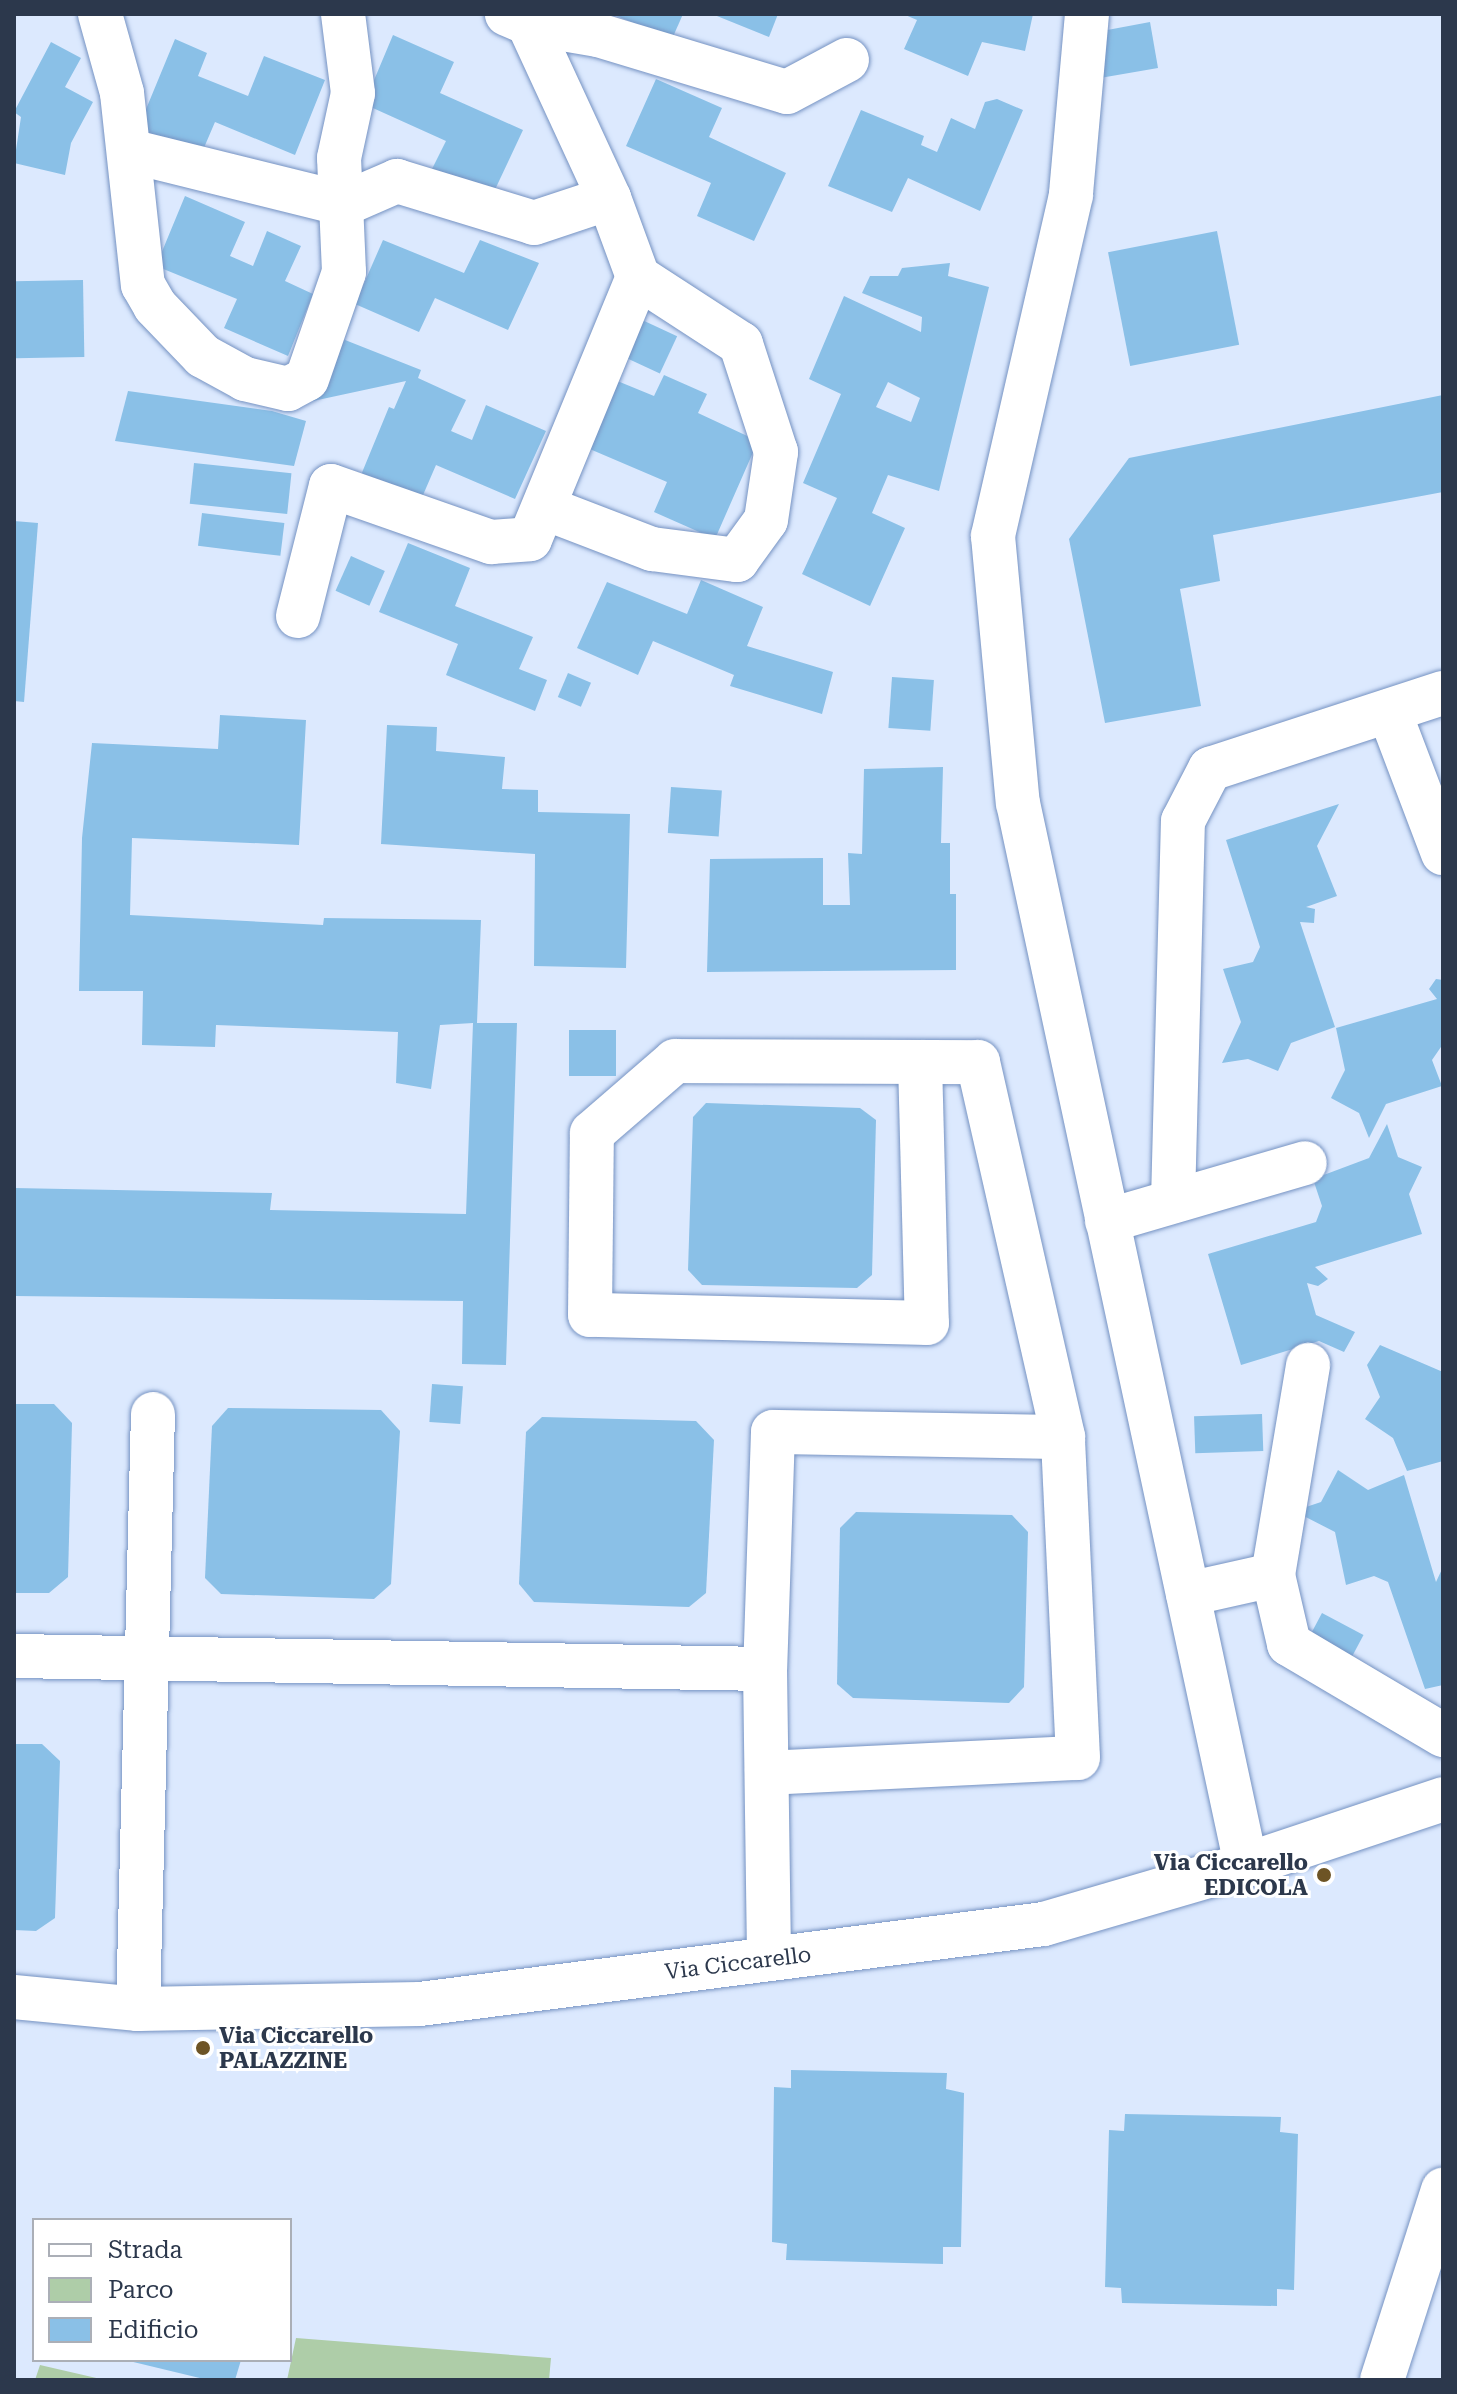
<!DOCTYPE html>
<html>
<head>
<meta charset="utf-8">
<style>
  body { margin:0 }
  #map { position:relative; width:1457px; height:2394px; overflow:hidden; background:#dce9fe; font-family:"Roboto Serif",serif }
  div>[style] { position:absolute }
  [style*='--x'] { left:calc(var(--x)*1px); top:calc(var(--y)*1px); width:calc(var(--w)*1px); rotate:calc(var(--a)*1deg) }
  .green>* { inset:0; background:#aecda8 }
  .building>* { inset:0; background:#8ac0e7; transform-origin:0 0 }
  .roads { filter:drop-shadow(0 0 2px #7592c2) drop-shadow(0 0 2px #7592c2) }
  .minor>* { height:44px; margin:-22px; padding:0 22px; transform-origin:22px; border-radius:22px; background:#fff }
  .dots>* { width:22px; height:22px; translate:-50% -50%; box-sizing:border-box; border:4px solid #fff; border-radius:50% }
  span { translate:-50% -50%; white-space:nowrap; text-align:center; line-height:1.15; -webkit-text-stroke:6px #fff; paint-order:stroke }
  .poi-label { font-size:22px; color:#2c384c; font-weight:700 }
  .right { translate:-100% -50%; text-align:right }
  .left { translate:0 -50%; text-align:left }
  .street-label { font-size:22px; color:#2c384c }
  .frame { position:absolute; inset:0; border:16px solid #2c384c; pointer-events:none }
  .legend { position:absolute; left:32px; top:2218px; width:260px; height:144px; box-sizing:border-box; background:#fff; border:2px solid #abafb7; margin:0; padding:10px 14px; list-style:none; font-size:24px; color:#2c384c }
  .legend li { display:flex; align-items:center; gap:16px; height:40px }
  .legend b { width:40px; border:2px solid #abafb7 }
</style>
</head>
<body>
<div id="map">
  <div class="green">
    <i style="clip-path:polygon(296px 2338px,551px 2358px,549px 2380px,287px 2380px)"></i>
    <i style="clip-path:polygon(40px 2365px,105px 2380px,35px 2380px)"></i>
  </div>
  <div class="building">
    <i style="clip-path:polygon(612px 14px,683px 14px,672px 39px)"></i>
    <i style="clip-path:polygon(712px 14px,778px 14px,769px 37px)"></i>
    <i style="clip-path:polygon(903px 14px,1033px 14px,1025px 51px,982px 42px,968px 76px,904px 49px,917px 20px)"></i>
    <i style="clip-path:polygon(1150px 22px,1158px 68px,1100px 78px,1102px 31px)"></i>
    <i style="clip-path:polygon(393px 35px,454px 62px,440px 93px,523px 130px,492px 196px,432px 169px,446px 141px,364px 104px)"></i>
    <i style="clip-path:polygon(175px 39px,207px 53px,198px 76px,248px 96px,264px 56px,325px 80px,295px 155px,215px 122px,200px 157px,137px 131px)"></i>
    <i style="clip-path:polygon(51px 42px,81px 58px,65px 87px,93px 102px,71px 143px,65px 175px,14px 163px,21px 117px,14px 112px)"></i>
    <i style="clip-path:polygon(656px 79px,722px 108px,709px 137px,786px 173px,754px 241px,697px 216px,711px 183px,626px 146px)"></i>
    <i style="clip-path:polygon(997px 99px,1023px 110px,980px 211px,908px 178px,892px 212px,828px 186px,861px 110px,924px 136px,921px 145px,937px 152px,951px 118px,975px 129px,985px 102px)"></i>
    <i style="clip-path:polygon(185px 196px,245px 222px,230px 256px,253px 266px,267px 231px,301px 246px,285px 281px,313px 294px,288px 356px,224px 328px,237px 299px,156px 266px)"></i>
    <i style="left:1217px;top:231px;width:116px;height:111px;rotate:79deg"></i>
    <i style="clip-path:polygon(383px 240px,464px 273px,480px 240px,539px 263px,508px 330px,435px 298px,419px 332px,355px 304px)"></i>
    <i style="clip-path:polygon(evenodd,950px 263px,948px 276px,989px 287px,939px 491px,888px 475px,872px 513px,905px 528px,870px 606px,802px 574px,837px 498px,803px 483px,841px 394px,809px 379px,844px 296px,921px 332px,922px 317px,862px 293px,870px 276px,898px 276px,902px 268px,950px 263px,888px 382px,920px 398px,911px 422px,876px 407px,888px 382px)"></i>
    <i style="left:83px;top:280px;width:77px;height:69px;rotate:89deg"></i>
    <i style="left:640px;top:319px;width:41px;height:41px;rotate:25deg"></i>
    <i style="clip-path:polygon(340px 338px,421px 370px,418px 378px,466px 400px,451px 431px,472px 440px,486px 405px,546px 431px,515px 499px,436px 465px,420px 502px,361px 475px,389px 407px,394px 409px,406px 381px,313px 401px)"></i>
    <i style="clip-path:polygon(664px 375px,707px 394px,698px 413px,758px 441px,715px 539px,654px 512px,667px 482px,585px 447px,615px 380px,654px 396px)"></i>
    <i style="clip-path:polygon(128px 391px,272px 411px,306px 421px,294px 466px,115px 441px)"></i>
    <i style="clip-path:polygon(1443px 395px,1443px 492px,1213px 535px,1220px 581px,1180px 589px,1201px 706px,1105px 723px,1069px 539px,1129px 458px)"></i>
    <i style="left:194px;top:463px;width:98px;height:41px;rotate:6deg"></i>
    <i style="left:202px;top:513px;width:83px;height:33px;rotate:7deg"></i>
    <i style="clip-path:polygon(14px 521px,38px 523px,24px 702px,14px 701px)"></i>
    <i style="clip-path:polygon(408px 543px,470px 568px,455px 606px,533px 637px,519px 669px,547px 680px,535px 711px,446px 675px,458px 644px,379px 612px)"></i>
    <i style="left:351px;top:556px;width:37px;height:38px;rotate:24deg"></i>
    <i style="clip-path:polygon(701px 580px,763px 607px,747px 646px,833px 672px,822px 714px,730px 686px,734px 675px,653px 641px,638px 675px,577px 648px,607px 582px,687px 614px)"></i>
    <i style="left:568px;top:673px;width:25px;height:26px;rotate:23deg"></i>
    <i style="left:892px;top:677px;width:42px;height:51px;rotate:4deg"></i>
    <i style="clip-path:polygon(220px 715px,306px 720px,299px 845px,132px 838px,130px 915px,323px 925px,324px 918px,481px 920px,477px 1023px,517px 1023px,506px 1365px,462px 1364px,463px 1301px,14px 1296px,14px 1188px,272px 1193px,270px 1210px,466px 1214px,473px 1023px,440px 1025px,431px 1089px,396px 1083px,398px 1032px,216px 1025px,215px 1047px,142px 1045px,143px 991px,79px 991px,82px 838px,92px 743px,218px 749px)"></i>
    <i style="clip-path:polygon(387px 725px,437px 727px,436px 751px,505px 757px,502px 789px,538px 790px,538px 812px,630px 814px,626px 968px,534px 966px,535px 854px,381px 844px)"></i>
    <i style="clip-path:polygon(943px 767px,941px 843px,950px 843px,950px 894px,956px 894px,956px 970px,707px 972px,710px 859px,823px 858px,823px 905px,850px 905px,848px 853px,862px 854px,864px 769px)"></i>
    <i style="left:671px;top:787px;width:51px;height:46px;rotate:4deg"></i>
    <i style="clip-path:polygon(1339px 804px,1317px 846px,1337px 896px,1306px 907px,1315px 909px,1314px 923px,1300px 922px,1335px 1027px,1291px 1043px,1278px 1071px,1248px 1059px,1222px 1063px,1241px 1022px,1223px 969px,1253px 962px,1260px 947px,1226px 840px)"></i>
    <i style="clip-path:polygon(1436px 979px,1443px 980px,1443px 1044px,1432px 1060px,1442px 1086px,1386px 1104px,1369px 1138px,1359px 1113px,1331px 1098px,1345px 1070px,1336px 1028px,1437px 999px,1429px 989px)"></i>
    <i style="left:569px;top:1030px;width:47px;height:46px"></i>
    <i style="clip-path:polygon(706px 1103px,860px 1108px,876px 1120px,872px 1275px,857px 1288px,702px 1285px,688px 1270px,693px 1117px)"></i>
    <i style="clip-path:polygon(1387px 1124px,1398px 1157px,1422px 1167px,1409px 1194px,1422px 1234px,1315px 1267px,1328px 1279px,1318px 1286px,1307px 1283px,1316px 1315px,1355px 1332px,1344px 1352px,1319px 1341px,1241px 1365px,1208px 1254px,1316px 1222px,1322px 1206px,1313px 1179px,1369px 1158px)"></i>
    <i style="clip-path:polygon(1380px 1345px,1443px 1372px,1443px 1461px,1407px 1471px,1393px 1438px,1365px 1419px,1380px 1397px,1367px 1365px)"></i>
    <i style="left:432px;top:1384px;width:31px;height:38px;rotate:4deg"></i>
    <i style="clip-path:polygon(14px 1404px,54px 1404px,72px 1423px,68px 1577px,49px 1593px,14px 1593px)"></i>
    <i style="clip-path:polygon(228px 1408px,381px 1410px,400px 1431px,391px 1584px,374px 1599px,221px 1594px,205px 1578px,212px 1426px)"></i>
    <i style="left:1262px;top:1414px;width:37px;height:68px;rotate:88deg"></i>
    <i style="clip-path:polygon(542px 1417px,696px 1421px,714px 1440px,706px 1593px,689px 1607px,534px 1602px,519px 1584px,526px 1432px)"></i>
    <i style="clip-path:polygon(1338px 1470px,1368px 1490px,1404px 1475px,1436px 1582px,1443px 1567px,1443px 1685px,1425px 1689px,1388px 1582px,1374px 1576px,1346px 1585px,1335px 1532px,1294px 1511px,1321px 1502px)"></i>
    <i style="clip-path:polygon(856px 1512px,1012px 1515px,1028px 1532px,1024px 1687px,1009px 1703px,853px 1698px,837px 1684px,840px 1528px)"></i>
    <i style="left:1322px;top:1613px;width:47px;height:30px;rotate:28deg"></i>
    <i style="clip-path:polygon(14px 1744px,42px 1744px,60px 1761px,55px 1918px,36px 1931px,14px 1930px)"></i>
    <i style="clip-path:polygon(791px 2070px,947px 2073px,946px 2089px,964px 2093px,961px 2247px,943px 2247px,943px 2264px,786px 2260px,787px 2244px,772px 2242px,774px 2087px,791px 2088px)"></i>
    <i style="clip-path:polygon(1125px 2114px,1281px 2117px,1280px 2132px,1298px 2134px,1294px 2290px,1277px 2289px,1277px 2306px,1122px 2303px,1121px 2288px,1105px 2287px,1109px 2130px,1124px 2131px)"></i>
    <i style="clip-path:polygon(125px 2360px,241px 2360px,235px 2380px,208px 2380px)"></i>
  </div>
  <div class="roads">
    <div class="minor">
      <i style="--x:100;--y:14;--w:82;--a:74.4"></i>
      <i style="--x:122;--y:93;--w:193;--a:83.8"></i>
      <i style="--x:143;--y:285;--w:24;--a:60"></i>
      <i style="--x:155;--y:306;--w:69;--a:46.2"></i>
      <i style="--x:203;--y:356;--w:48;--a:28.7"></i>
      <i style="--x:245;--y:379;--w:44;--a:13.1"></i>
      <i style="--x:288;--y:389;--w:21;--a:-28"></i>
      <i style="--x:307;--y:379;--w:113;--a:-70.9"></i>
      <i style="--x:344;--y:272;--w:114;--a:-92.5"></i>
      <i style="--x:339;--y:158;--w:66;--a:-77.8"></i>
      <i style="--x:353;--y:93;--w:80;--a:-97.2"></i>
      <i style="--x:1087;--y:14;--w:182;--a:95.1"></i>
      <i style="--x:1071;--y:195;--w:350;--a:102.9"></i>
      <i style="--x:993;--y:536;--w:268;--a:84.7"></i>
      <i style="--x:1018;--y:803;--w:1086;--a:77.88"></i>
      <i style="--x:528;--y:23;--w:71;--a:9.7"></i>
      <i style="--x:598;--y:35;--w:197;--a:16.8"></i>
      <i style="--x:787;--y:92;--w:68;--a:-28.1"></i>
      <i style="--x:130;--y:151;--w:220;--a:13.9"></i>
      <i style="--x:344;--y:204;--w:58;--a:-23.5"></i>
      <i style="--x:397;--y:181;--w:143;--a:17"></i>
      <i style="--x:534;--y:223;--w:79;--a:-18.4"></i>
      <i style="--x:545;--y:508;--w:115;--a:21"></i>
      <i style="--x:652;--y:549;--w:86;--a:7.4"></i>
      <i style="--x:737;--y:560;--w:49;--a:-54.1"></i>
      <i style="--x:766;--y:520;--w:69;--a:-81.6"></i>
      <i style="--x:776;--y:452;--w:114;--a:-108"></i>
      <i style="--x:741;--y:344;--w:123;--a:-147"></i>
      <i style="--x:298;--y:616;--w:134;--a:-75.8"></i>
      <i style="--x:331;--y:486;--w:170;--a:19.3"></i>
      <i style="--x:491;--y:542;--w:39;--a:-4"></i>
      <i style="--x:530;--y:539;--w:283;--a:-67.6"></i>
      <i style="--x:638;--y:277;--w:84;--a:-110.2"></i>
      <i style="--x:609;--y:198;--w:193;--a:-114.8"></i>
      <i style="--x:528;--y:23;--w:23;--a:-157"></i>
      <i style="--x:1389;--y:711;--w:152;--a:69.2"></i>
      <i style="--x:920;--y:1062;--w:261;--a:88.5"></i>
      <i style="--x:927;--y:1323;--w:337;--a:-178.6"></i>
      <i style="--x:590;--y:1315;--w:182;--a:-89.4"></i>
      <i style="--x:592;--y:1133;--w:110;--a:-40.9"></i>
      <i style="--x:675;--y:1061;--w:303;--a:0.2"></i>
      <i style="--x:978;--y:1062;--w:385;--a:77.2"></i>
      <i style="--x:1173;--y:1201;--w:380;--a:-88.5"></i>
      <i style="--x:1183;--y:821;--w:59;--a:-62.6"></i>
      <i style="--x:1210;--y:769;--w:245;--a:-18.1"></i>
      <i style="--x:1107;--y:1221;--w:206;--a:-16.3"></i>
      <i style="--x:1273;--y:1575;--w:71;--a:76.9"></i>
      <i style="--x:1289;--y:1644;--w:179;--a:30.6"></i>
      <i style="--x:1188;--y:1594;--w:87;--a:-12.6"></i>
      <i style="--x:1273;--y:1575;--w:213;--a:-80.5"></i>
      <i style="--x:14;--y:1656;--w:751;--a:0.99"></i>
      <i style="--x:767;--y:1773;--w:311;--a:-2.8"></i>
      <i style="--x:1078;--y:1758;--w:321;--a:-92.7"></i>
      <i style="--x:1063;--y:1437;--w:290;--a:-179"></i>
      <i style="--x:773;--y:1432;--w:237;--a:91.9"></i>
      <i style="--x:765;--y:1669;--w:290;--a:89.2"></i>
      <i style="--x:14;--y:1997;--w:125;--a:5.5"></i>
      <i style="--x:138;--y:2009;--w:282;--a:-1"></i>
      <i style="--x:420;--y:2004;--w:629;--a:-7.31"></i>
      <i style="--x:1044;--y:1924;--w:210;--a:-16.3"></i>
      <i style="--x:1246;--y:1865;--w:208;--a:-18.5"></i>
      <i style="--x:138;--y:2009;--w:595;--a:-88.56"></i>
      <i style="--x:1382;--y:2380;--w:200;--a:-72.2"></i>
    </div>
  </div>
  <div class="dots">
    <i style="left:1324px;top:1875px;background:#6d5425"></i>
    <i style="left:203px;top:2048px;background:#6d5425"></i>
  </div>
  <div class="poi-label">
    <span class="right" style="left:1308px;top:1875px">Via Ciccarello<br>EDICOLA</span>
    <span class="left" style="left:219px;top:2048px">Via Ciccarello<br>PALAZZINE</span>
  </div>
  <div class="street-label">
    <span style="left:738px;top:1963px;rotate:-7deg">Via Ciccarello</span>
  </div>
  <div class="frame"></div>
  <ul class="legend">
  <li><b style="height:10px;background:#fff"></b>Strada</li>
  <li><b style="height:22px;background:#aecda8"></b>Parco</li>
  <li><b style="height:22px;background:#8ac0e7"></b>Edificio</li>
  </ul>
</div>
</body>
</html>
